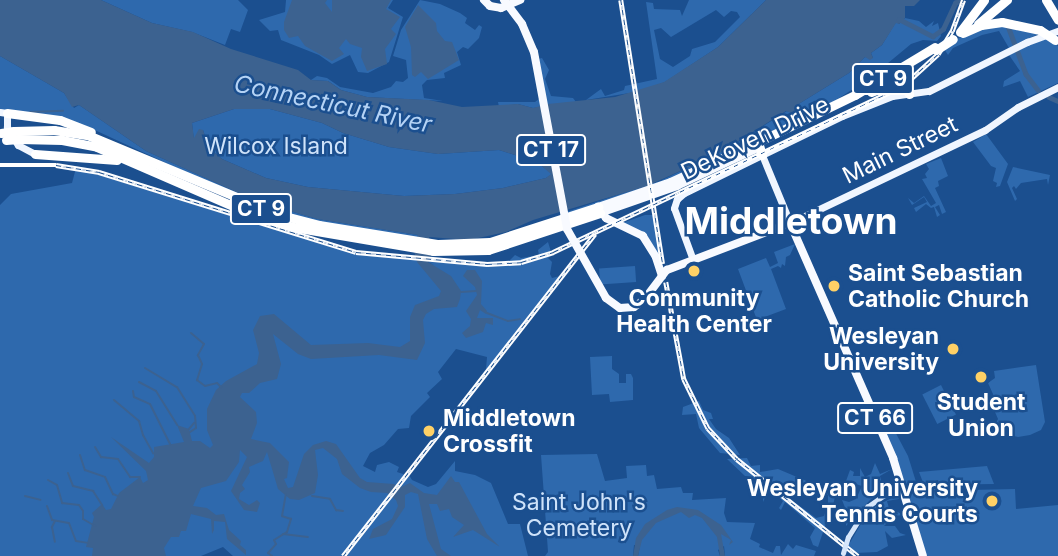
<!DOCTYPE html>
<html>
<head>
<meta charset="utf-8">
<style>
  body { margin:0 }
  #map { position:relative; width:1058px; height:556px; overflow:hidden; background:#1b4f8f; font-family:Inter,sans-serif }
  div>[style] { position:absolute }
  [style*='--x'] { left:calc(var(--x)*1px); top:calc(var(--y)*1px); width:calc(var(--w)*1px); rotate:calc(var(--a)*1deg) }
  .green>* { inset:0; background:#2e69ad; transform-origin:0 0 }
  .water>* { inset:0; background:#3c6290 }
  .stream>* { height:2px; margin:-1px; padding:0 1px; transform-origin:1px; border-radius:1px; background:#3c6290 }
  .river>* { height:4.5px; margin:-2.25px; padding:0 2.25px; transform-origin:2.25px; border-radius:2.25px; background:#3c6290 }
  .secondary>* { height:5px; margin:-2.5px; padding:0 2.5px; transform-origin:2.5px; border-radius:2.5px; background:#d6e6fa }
  .primary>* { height:7px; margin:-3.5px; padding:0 3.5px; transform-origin:3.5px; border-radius:3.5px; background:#f0f6ff }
  .trunk>* { height:8px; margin:-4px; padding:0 4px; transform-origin:4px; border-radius:4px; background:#f8faff }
  .motorway>* { height:9px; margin:-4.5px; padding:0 4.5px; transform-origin:4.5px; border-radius:4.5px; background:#fff }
  .rail>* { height:4.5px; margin-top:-2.25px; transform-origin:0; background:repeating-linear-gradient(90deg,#1b4f8f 0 5px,#fff 0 10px); box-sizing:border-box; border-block:2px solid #fff }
  .secondary-bridge>* { height:5px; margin:-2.5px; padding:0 2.5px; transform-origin:2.5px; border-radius:2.5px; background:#d6e6fa }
  .trunk-bridge>* { height:8px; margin:-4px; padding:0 4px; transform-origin:4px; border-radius:4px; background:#f8faff }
  .motorway-bridge>* { height:9px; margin:-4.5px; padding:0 4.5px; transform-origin:4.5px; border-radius:4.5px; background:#fff }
  .dots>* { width:19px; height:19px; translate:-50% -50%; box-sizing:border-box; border:4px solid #1b4f8f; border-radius:50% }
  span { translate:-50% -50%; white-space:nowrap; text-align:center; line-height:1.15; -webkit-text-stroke:5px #1b4f8f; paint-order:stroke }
  .shield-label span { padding:2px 5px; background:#1b4f8f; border:2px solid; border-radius:5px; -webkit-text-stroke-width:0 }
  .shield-label { font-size:21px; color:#fff; font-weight:700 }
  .street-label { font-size:23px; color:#fff }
  .park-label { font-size:23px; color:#cfe3fa }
  .poi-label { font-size:23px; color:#fff; font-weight:700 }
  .left { translate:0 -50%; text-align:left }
  .right { translate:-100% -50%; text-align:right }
  .water-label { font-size:24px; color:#b5d3f5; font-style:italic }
  .town-label { font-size:37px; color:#fff; font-weight:700 }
</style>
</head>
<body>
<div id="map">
  <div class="green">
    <i style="clip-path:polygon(101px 0,238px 0,248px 10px,240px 32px,231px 29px,225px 45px,192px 32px,152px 23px)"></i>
    <i style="clip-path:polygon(286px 0,393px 0,388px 8px,403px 17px,389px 62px,368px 73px,358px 72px,350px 55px,332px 64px,319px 55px,281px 40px,278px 30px,270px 31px,259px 20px,285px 12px)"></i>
    <i style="clip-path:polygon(420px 0,440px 4px,460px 13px,467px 18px,465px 23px,475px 30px,479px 25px,482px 27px,479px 38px,468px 49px,463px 47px,457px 52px,461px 65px,444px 73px,445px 78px,427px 80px,422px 85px,424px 98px,443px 101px,367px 97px,341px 90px,328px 81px,311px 80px,317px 76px,327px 78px,340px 87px,373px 93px,391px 87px,396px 81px,403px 82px,408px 78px,406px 60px,393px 56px,401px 30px)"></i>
    <i style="clip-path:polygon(evenodd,689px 0,766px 0,718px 47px,665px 82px,642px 91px,586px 100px,601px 89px,605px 96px,624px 90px,625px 86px,657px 79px,646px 2px,653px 3px,654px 9px,680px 10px,682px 16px,689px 0,716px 10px,724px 17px,731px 11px,737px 12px,740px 17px,715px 42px,692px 49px,690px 56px,673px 67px,660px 59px,654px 30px,661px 28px,671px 37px,716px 10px)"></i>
    <i style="clip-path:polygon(905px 18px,919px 21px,926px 27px,934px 21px,932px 26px,938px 23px,941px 36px,937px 41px,923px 40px,911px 44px,870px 78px,833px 102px,673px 178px,567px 216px,566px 212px,660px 181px,725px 150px,787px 111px,794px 114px,797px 105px,849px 73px,865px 57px,873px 58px,871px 53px,882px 45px,896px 22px,899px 24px)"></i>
    <i style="clip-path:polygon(1011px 25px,1038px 34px,1009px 48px,999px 31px,982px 35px,953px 48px,948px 55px,943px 47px,971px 31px)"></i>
    <i style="clip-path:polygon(1047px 37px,1058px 46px,1058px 83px,1028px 97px,1020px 81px,1003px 87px,1004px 81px,1020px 71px,1009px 55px)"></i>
    <i style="clip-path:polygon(0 56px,64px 93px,74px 108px,79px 105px,146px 151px,256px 201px,317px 219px,418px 235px,417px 238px,304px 219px,242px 198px,86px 126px,0 110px)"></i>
    <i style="clip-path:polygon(542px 58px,549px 70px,545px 79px,551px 96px,573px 98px,576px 102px,533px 108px,518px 104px,499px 107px,498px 102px,535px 102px,544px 95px,538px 59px)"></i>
    <i style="clip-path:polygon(234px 109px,270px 109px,322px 123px,343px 133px,389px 147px,438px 154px,499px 150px,537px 162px,552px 174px,546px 178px,503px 188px,455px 194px,404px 196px,308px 187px,266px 178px,222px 159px,209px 148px,203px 130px,194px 141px,192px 123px)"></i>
    <i style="clip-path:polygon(986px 134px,1008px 164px,1000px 186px,996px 187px,997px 183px,993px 181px,996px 168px,991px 166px,973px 142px)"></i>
    <i style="clip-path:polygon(941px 158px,948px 176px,938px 181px,939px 186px,935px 188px,946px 212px,942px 214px,939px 205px,935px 207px,940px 215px,937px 217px,934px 207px,931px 208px,926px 204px,916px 212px,914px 208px,927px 202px,924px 197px,912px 205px,908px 198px,914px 203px,924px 196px,931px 206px,936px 203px,922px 179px,927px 178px,925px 174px,929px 169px,926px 164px)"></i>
    <i style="clip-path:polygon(1013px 167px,1050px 175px,1048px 185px,1047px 179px,1021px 183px,1016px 189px,1014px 186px,1012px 188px,1017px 199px,1015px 201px,1007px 182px)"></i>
    <i style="clip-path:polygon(76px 168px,358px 255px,416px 259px,434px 265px,428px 262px,514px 265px,531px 260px,508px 262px,515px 255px,521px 258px,539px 255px,538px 250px,548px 242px,552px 255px,548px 258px,552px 262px,550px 274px,552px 278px,560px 276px,442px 431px,486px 369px,487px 357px,456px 349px,438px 372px,442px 379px,427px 393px,430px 397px,411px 416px,409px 428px,398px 429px,384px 445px,370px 453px,363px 466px,375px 472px,377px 465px,389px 462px,399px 467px,397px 472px,406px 475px,402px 481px,409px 475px,412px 480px,428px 487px,436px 484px,455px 461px,455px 471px,475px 475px,491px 483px,508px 524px,520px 524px,528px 556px,233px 556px,223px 547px,201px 556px,0 556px,0 205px,11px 194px,72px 183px)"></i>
    <i style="clip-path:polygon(645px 215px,653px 215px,662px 265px,656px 252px,622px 223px)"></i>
    <i style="clip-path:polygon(795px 244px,790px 255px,786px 257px,785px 266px,782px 264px,781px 268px,778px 266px,771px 269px,786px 309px,757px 320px,738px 269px,766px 258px,770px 267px,778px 263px,774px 252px)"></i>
    <i style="left:635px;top:266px;width:16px;height:36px;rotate:86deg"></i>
    <i style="clip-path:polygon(612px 356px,612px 369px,619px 374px,619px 383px,626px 383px,626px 374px,631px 374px,633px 378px,633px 400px,610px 402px,609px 394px,592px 395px,590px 357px)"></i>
    <i style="clip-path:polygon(1036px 365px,1045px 422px,1041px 430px,1030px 435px,1018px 437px,1006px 434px,995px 425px,998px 419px,992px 405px,997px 403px,988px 383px,995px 378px,994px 371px)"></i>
    <i style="left:941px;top:385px;width:33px;height:21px;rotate:63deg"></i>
    <i style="clip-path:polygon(699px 401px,703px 410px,711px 413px,713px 419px,709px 419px,716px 429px,729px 438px,740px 455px,720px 453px,699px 428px,696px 414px,682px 415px,683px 407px)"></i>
    <i style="clip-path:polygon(883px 409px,908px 456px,917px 485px,904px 484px,877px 412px)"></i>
    <i style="clip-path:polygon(597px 454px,605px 481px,627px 478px,626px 466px,646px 465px,647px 476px,654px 475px,657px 489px,681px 487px,683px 493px,693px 493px,692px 500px,726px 498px,724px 513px,727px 522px,755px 523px,750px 539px,760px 544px,759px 547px,773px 553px,776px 546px,780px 546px,781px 555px,788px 544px,793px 549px,796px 545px,816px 551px,814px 556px,725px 556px,724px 546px,718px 550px,720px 556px,638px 556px,640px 546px,634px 545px,633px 556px,545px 556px,548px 552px,541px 455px)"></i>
    <i style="clip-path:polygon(747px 458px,751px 466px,760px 465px,760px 472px,778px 469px,823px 488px,826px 482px,835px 497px,833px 505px,828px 504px,828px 495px,811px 489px,809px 495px,810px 489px,791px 482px,786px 496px,816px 518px,824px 516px,827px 507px,831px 508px,818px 547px,813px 545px,810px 537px,815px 528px,785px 502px,781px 510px,779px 508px,783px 501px,769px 489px,763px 502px,763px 487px,752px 477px,745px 476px,727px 459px)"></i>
    <i style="clip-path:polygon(875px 463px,880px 474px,892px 469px,880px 476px,883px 488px,897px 486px,871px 499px,846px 526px,846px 510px,842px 500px,849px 502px,856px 499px,862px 486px,846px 481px,850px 470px,854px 472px,853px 476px,860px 476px,860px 468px,865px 477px,871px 474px)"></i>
    <i style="clip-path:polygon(987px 466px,994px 484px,924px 485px,919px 472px)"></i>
    <i style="clip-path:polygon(911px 489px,939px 489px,939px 495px,963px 497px,965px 503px,969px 503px,969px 490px,1015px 489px,1016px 509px,1058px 505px,1058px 556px,926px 556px,908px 493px)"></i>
    <i style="clip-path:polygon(899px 494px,899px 499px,887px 501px,889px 508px,904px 515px,893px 516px,896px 522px,888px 522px,884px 526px,895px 526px,900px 533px,906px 535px,892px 538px,885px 531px,888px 546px,877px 552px,856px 553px,848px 546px,869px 510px)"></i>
  </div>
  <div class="water">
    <i style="clip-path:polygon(evenodd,0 0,101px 0,152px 23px,193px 32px,231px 49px,298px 70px,311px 80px,328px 81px,341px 90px,367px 97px,429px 100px,462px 107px,518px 104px,533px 108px,548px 104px,615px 97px,664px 82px,718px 47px,766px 0,920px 0,914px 6px,905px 6px,905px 18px,899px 24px,896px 23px,882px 45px,871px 53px,873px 58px,870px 60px,865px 57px,849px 73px,797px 105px,794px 114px,786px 111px,718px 154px,647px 186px,533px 220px,506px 232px,469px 240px,429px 237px,434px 255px,427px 257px,428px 262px,451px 276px,461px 291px,460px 299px,457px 307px,434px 309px,426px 314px,423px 320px,425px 343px,417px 360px,379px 355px,311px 359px,298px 354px,273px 334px,281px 364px,277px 379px,260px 383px,249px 393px,242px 393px,240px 397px,256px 412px,257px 423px,251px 439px,270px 443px,289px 462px,287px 478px,284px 479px,288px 488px,293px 487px,304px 454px,313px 445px,326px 441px,336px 444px,360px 478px,367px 482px,394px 484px,399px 488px,410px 483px,424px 493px,437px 495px,451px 476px,455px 482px,459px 482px,487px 534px,500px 547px,473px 530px,453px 537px,464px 525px,452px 517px,449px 509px,440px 511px,437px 504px,429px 504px,441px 549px,451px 556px,437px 556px,427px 539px,418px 494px,411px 492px,405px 495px,405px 507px,386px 535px,369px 539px,373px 529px,392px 519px,398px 506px,396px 500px,387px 493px,371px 492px,360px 488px,342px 474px,337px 459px,323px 448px,315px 450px,318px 475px,315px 493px,299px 500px,290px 499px,278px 489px,267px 452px,263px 461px,249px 467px,250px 472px,242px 485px,245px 489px,240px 493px,239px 499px,249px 505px,257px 500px,260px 503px,257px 512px,244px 510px,231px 491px,247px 457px,240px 450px,239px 462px,226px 481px,201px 488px,193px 506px,207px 508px,216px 515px,224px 514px,229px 530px,241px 541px,240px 545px,246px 550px,246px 555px,227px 539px,225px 522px,214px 521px,214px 530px,212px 534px,211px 519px,191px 514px,186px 531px,181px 531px,179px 537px,171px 537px,164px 548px,166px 556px,92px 556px,93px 548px,86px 547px,94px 517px,92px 513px,102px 504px,106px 510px,111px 509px,119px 493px,140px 477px,143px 483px,148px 480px,146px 471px,111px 437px,149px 463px,154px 457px,154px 447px,184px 442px,177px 425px,189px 429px,192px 441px,200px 441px,210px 448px,213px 445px,207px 430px,207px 409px,216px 390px,226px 381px,257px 364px,259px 353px,253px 330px,260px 316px,274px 314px,311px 345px,368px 343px,400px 347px,410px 341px,410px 317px,415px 305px,439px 296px,441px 291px,417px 262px,414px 251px,418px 235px,317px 219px,256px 201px,146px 151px,79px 105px,72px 107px,64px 93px,0 56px,0 0,234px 109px,270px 109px,322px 123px,343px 133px,389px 147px,438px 154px,499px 150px,537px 162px,551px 174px,546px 178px,503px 188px,455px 194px,404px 196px,308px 187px,266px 178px,222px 159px,209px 148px,203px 130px,199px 129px,194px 138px,192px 123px,234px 109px)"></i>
    <i style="clip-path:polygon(292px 0,327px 0,325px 3px,332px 12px,332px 0,391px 0,386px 9px,400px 17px,391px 29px,396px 34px,385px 49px,387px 64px,367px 71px,361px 57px,362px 48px,350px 44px,346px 39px,339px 48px,344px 54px,332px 61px,305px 46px,298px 36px,289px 38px,284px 30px,284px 22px)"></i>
    <i style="clip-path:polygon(418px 5px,436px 23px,437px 31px,445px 41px,452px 42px,459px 60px,428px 79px,421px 72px,415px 77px,412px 75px,411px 47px,405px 27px)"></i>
    <i style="clip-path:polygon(467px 270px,475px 270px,482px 281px,481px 304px,487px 311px,486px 314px,480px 310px,477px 318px,493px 318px,493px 325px,486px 323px,483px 332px,466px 338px,462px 333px,470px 326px,471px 319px,466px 311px,477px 295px,475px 287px,463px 276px)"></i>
    <i style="clip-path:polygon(677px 507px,698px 510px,721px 525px,733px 542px,729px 545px,731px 540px,721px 534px,725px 556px,720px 556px,717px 537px,702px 518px,695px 515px,689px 518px,681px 512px,656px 523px,642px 540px,638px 556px,633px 556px,636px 538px,645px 524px,667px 510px)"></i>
  </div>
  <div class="stream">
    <i style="--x:30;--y:112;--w:33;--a:-2"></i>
    <i style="--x:461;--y:292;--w:15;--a:-4"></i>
    <i style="--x:487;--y:313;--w:22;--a:21"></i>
    <i style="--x:508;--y:321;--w:12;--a:-9"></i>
    <i style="--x:191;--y:333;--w:17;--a:40"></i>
    <i style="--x:204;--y:344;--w:13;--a:119"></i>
    <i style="--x:198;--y:355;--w:10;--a:66"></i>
    <i style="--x:202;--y:364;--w:17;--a:107"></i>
    <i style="--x:197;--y:380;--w:10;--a:37"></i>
    <i style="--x:205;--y:386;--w:12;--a:-14"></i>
    <i style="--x:217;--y:383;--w:6;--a:45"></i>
    <i style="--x:145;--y:368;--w:37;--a:31"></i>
    <i style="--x:177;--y:387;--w:34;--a:58"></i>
    <i style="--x:195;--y:416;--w:12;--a:85"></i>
    <i style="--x:196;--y:428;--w:7;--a:146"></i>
    <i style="--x:139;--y:382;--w:19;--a:28"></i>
    <i style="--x:156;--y:391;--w:40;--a:58"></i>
    <i style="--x:133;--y:391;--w:6;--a:81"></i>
    <i style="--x:134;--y:397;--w:17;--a:24"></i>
    <i style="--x:150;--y:404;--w:45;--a:63.4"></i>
    <i style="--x:114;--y:400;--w:33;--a:40"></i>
    <i style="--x:139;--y:421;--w:15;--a:74"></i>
    <i style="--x:143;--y:435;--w:21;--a:61"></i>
    <i style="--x:189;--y:429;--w:8;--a:-50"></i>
    <i style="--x:95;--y:447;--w:12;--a:59"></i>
    <i style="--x:101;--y:457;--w:17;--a:7"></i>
    <i style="--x:118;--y:459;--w:22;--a:56"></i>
    <i style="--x:130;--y:477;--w:10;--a:0"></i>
    <i style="--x:80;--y:455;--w:16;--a:72"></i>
    <i style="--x:85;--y:470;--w:21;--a:19"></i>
    <i style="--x:105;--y:477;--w:19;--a:65"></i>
    <i style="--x:113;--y:494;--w:5;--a:22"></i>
    <i style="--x:68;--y:473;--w:14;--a:69"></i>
    <i style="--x:73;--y:486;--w:21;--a:14"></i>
    <i style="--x:93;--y:491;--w:17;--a:57"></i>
    <i style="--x:48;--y:480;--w:10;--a:29"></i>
    <i style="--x:57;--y:485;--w:19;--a:74"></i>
    <i style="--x:62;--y:503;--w:17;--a:7"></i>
    <i style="--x:79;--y:505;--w:7;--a:56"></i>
    <i style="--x:83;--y:511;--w:8;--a:90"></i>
    <i style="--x:83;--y:519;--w:14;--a:30"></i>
    <i style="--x:25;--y:496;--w:16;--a:14"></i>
    <i style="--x:312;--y:496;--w:18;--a:9"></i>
    <i style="--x:330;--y:499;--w:13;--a:61"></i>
    <i style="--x:336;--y:510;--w:7;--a:8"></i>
    <i style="--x:47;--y:506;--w:15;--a:70"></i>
    <i style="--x:52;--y:520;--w:17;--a:10"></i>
    <i style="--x:69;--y:523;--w:19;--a:69"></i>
    <i style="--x:76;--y:541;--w:12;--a:9"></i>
    <i style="--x:55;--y:521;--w:7;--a:117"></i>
    <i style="--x:52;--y:527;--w:15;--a:79"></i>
    <i style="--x:283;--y:534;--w:25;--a:7"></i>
    <i style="--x:272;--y:556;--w:5;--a:-143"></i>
    <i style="--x:268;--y:553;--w:12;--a:-48"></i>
    <i style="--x:276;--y:544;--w:4;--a:-117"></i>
    <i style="--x:274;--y:540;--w:15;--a:-32"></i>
    <i style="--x:287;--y:532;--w:14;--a:-73"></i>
    <i style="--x:291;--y:519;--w:9;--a:-162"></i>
    <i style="--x:282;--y:516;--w:22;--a:-80"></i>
  </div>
  <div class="river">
    <i style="--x:899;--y:19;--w:38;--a:27"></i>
    <i style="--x:933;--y:36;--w:12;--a:-35"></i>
    <i style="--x:943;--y:29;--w:29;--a:-65"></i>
    <i style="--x:955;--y:3;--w:7;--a:-27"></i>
    <i style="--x:1008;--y:26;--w:51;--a:69.4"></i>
    <i style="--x:1026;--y:74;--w:20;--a:53"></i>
    <i style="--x:1049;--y:97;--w:10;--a:24"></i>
  </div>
  <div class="secondary">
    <i style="--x:848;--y:537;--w:36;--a:-58"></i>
    <i style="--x:867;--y:507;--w:19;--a:-35"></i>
    <i style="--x:883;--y:496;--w:22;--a:-22"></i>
  </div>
  <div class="primary">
    <i style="--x:0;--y:112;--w:7;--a:8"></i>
    <i style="--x:7;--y:113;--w:14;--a:90"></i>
    <i style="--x:7;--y:127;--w:21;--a:59"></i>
    <i style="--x:18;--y:145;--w:19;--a:28"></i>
    <i style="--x:762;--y:155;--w:74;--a:67.6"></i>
    <i style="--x:790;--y:223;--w:216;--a:-25.5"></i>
    <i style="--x:985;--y:130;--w:40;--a:-34.9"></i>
    <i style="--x:1018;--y:107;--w:45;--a:-26.6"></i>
    <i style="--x:693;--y:260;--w:55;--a:-110.1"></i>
    <i style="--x:674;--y:208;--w:9;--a:-72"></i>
    <i style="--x:677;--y:199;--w:9;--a:-41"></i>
    <i style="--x:684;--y:193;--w:176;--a:-26"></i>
    <i style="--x:842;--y:116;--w:54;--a:-21.8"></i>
    <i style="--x:892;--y:96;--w:37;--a:-8"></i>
    <i style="--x:929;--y:91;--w:110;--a:-26.6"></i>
    <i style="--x:1027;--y:42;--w:33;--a:-20"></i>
  </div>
  <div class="trunk">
    <i style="--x:484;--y:0;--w:8;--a:45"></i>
    <i style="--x:490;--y:6;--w:11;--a:10"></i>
    <i style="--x:501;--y:8;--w:21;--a:-23"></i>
    <i style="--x:600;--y:213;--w:82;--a:-19.3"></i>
    <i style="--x:677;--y:186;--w:89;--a:-25.1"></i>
    <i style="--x:662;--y:276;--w:20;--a:-108"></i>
    <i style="--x:656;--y:257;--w:25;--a:-122"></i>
    <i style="--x:643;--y:236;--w:41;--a:-154.1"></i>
    <i style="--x:606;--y:218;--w:14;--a:-126"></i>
    <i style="--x:598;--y:207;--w:77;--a:-18.9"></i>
    <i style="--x:671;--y:182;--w:96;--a:-24.7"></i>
    <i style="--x:606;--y:298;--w:17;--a:36"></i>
    <i style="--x:620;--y:308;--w:14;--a:-4"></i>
    <i style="--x:634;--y:307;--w:12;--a:-35"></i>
    <i style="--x:644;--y:300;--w:38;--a:-53"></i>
    <i style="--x:667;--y:270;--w:132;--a:-20.9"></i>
    <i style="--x:790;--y:223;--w:257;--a:66.3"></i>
    <i style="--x:893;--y:458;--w:102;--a:73"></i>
  </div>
  <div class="motorway">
    <i style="--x:1046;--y:0;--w:23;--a:59"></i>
    <i style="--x:978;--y:24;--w:38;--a:-40"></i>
    <i style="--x:960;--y:32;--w:40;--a:-53"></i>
    <i style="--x:963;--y:33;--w:20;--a:-24"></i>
    <i style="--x:981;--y:25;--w:21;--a:-8"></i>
    <i style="--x:1002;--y:22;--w:39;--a:12"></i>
    <i style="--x:871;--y:92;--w:31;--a:-21"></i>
    <i style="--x:900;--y:81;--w:16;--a:55"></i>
    <i style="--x:7;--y:113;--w:53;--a:7.5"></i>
    <i style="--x:60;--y:120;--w:33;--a:21"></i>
    <i style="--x:14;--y:131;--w:40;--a:-1.4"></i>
    <i style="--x:54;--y:130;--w:36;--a:9"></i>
    <i style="--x:90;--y:136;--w:203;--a:22.6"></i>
    <i style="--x:277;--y:214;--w:43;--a:14.7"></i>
    <i style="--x:319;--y:225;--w:121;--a:9.1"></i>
    <i style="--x:438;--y:244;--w:52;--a:-2.2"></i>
    <i style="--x:490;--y:242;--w:114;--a:-18"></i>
    <i style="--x:19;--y:139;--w:43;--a:1.3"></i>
    <i style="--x:62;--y:140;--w:36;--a:11"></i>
    <i style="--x:97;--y:147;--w:166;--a:23.5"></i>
    <i style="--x:249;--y:213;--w:46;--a:17.7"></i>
    <i style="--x:293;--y:227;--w:142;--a:9.7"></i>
    <i style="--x:433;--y:251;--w:55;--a:-1"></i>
    <i style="--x:488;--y:250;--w:118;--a:-18.3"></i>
    <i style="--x:35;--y:154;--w:82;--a:4.2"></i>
    <i style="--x:762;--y:155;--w:14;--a:-107"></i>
    <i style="--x:758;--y:142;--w:108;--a:-25.9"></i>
    <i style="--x:855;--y:95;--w:93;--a:-31"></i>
  </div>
  <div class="rail">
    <i style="--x:621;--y:0;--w:267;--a:81"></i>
    <i style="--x:0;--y:165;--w:56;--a:0"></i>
    <i style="--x:56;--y:165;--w:44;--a:9.2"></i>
    <i style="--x:99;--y:172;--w:269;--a:17.3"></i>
    <i style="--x:356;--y:252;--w:132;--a:5.2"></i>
    <i style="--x:487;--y:264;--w:34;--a:-3"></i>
    <i style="--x:521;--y:262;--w:34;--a:-17"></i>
    <i style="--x:553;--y:252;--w:389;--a:-25.4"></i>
    <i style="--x:904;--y:85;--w:46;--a:-42.4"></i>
    <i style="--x:938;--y:54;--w:27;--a:-59"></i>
    <i style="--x:952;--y:31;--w:33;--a:-70"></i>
    <i style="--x:666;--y:282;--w:99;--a:79.5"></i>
    <i style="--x:684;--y:379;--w:55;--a:63.9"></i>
    <i style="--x:708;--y:428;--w:42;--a:46.9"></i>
    <i style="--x:737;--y:459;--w:155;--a:38.7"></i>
    <i style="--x:343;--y:556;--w:409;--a:-52"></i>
  </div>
  <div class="secondary-bridge">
    <i style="--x:843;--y:553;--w:17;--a:-73"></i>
  </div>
  <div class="trunk-bridge">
    <i style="--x:504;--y:0;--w:30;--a:53"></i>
    <i style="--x:522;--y:24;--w:30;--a:67"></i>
    <i style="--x:534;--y:52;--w:180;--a:79.4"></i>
    <i style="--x:567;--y:229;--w:79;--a:60.5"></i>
  </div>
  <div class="motorway-bridge">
    <i style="--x:1040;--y:30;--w:18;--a:34"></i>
    <i style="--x:936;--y:50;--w:20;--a:-33"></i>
    <i style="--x:1;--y:133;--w:13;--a:-9"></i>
    <i style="--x:6;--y:140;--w:13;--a:-4"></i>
  </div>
  <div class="dots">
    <i style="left:694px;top:271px;background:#ffd166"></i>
    <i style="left:834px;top:286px;background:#ffd166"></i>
    <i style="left:953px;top:349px;background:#ffd166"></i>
    <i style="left:981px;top:377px;background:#ffd166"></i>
    <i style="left:429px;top:431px;background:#ffd166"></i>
    <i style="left:992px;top:501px;background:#ffd166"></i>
  </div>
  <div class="shield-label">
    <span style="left:883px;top:79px">CT 9</span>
    <span style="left:551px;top:150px">CT 17</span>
    <span style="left:261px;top:209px">CT 9</span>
    <span style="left:875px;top:418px">CT 66</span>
  </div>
  <div class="street-label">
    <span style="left:755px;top:138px;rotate:-26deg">DeKoven Drive</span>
    <span style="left:900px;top:150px;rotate:-26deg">Main Street</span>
  </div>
  <div class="park-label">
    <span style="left:276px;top:146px">Wilcox Island</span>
    <span style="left:579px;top:515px">Saint John's<br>Cemetery</span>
  </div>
  <div class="poi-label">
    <span class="left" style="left:848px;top:286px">Saint Sebastian<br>Catholic Church</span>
    <span style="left:694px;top:311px">Community<br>Health Center</span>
    <span class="right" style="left:939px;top:349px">Wesleyan<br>University</span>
    <span style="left:981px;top:415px">Student<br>Union</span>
    <span class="left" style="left:443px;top:431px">Middletown<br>Crossfit</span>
    <span class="right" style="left:978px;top:501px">Wesleyan University<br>Tennis Courts</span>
  </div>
  <div class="water-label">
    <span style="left:333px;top:104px;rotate:12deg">Connecticut River</span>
  </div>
  <div class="town-label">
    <span style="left:791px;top:221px">Middletown</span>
  </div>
</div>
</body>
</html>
